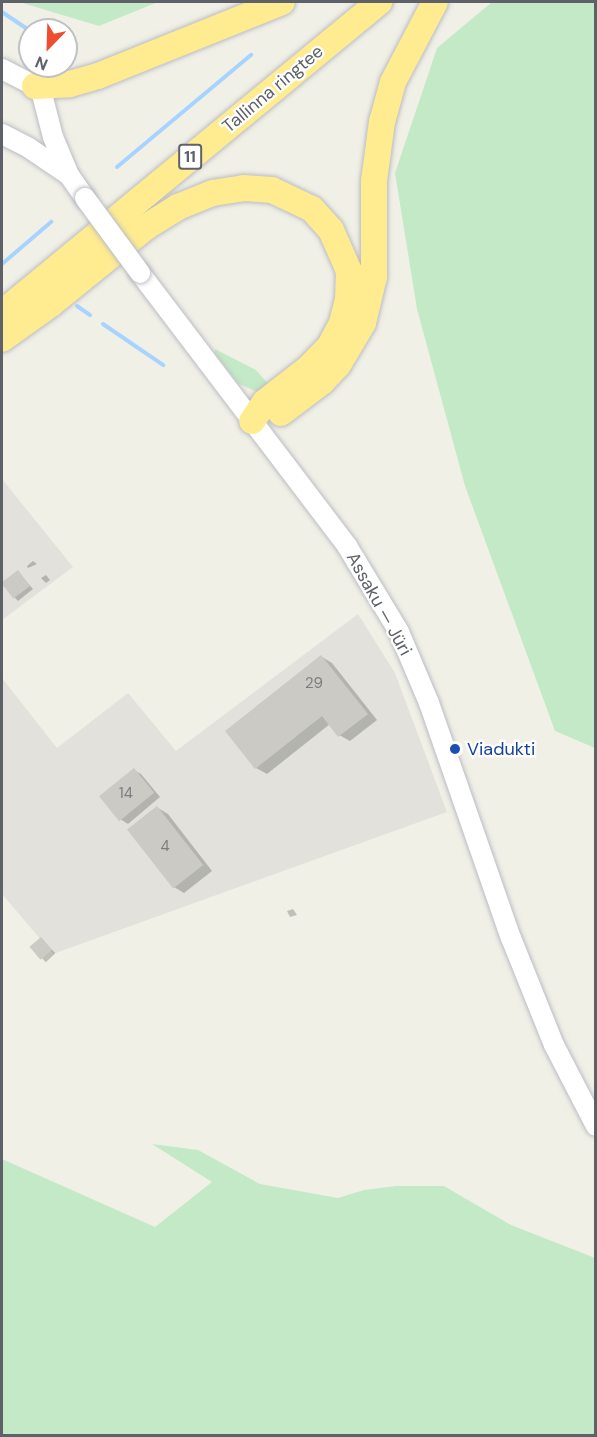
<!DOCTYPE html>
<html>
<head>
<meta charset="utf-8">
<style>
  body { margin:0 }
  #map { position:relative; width:597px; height:1437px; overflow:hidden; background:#f1f0e7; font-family:"DM Sans",sans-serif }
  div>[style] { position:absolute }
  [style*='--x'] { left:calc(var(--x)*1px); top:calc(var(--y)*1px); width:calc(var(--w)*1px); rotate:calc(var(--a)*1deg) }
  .industrial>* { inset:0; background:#e2e1db }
  .green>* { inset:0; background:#c4e9c6 }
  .shadow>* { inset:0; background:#0003; transform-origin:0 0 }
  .stream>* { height:4px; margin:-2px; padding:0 2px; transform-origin:2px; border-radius:2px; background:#a9d3ff }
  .building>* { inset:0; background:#cccac4; transform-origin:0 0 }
  .roads { filter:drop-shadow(0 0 2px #babdc3) drop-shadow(0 0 2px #babdc3) }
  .secondary>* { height:20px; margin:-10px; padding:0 10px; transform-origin:10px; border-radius:10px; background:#fff }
  .highway>* { height:26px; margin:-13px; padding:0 13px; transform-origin:13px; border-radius:13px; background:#ffeb90 }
  .bridges { filter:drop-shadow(0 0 2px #babdc3) drop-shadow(0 0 2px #babdc3) }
  .secondary-bridge>* { height:20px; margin:-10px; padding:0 10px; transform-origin:10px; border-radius:10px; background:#fff }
  .dots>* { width:16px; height:16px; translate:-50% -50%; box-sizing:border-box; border:3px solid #fff; border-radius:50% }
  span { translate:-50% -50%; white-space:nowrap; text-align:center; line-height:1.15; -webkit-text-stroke:4.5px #fff; paint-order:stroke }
  .number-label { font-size:15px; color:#7a7c7f }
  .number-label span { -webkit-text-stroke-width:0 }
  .shield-label span { padding:2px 4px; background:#fff; border:2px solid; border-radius:4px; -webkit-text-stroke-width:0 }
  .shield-label { font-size:16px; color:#5e6268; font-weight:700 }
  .street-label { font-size:18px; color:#5e6268 }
  .transit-label { font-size:18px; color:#164399 }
  .left { translate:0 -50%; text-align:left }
  .frame { position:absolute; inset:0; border:3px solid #5e6268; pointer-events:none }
  .north { position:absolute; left:18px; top:18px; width:60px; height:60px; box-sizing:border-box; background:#fff; border:2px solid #bfc0c3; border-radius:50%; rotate:203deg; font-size:16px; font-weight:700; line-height:24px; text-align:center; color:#5e6268 }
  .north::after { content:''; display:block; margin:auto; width:21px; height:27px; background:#ef4d30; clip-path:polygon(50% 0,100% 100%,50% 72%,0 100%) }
</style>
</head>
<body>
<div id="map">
  <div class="industrial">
    <i style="clip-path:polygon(2px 479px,73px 567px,2px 620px)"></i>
    <i style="clip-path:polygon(358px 614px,395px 673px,447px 812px,53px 954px,2px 894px,2px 678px,57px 748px,128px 693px,176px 751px)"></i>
  </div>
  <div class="green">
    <i style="clip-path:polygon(19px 2px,158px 2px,99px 26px)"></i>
    <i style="clip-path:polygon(492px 2px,595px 2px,595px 748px,555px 731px,465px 486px,417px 309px,395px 173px,437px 48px)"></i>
    <i style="clip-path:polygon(215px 349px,256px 370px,271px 387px,258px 392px,239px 384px,215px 354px)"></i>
    <i style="clip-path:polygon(152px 1144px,198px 1150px,260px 1184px,338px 1198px,364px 1190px,396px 1186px,444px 1186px,511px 1225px,595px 1258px,595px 1435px,2px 1435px,2px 1159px,155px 1227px,212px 1182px)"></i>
  </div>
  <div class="shadow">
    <i style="clip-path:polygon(33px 561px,37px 564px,28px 568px,27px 566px)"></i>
    <i style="clip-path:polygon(18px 572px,33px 589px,18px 601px,2px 584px)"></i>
    <i style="clip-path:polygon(46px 575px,50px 580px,46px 583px,41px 578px)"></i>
    <i style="clip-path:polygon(322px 657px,332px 663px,377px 720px,350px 741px,339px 735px,330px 724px,267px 774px,256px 768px)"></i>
    <i style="clip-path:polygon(134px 770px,141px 774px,160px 797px,128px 824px,120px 819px)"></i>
    <i style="clip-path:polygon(158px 808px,168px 814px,212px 871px,184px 893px,174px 887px)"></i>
    <i style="clip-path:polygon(293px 909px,297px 915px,290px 917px,287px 911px)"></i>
    <i style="left:41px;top:938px;width:21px;height:13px;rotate:47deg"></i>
  </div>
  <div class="stream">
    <i style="--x:2;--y:12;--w:30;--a:34"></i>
    <i style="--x:117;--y:167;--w:175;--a:-39.9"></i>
    <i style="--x:2;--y:264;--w:65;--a:-40.6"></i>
    <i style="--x:77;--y:306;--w:16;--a:35"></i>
    <i style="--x:103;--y:324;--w:73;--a:34.3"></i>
  </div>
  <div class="building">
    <i style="left:18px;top:570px;width:20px;height:21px;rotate:53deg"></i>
    <i style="clip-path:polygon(321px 655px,368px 714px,338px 737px,322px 716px,255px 769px,225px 731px)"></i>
    <i style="left:134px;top:768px;width:32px;height:45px;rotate:51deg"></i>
    <i style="left:157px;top:806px;width:75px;height:38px;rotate:52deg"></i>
    <i style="left:41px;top:937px;width:17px;height:15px;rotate:50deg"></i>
  </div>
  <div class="roads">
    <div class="secondary">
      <i style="--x:2;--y:69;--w:37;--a:27"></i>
      <i style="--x:35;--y:86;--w:11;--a:49"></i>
      <i style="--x:42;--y:94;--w:44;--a:75.7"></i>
      <i style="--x:53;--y:137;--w:41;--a:67.2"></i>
      <i style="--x:69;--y:175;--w:28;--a:55"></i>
      <i style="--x:2;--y:134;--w:30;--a:27"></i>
      <i style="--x:29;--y:148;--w:48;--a:34"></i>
      <i style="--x:140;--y:273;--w:343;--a:52.8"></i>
      <i style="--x:347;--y:546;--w:100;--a:58.8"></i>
      <i style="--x:399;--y:632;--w:77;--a:67.1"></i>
      <i style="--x:429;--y:703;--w:249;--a:70.8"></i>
      <i style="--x:511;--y:938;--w:115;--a:68.1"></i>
      <i style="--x:554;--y:1045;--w:91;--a:62.6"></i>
    </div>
    <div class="highway">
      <i style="--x:35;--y:86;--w:35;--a:-3"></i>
      <i style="--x:70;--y:84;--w:29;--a:-16"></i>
      <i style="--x:98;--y:76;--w:198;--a:-21.9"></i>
      <i style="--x:2;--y:313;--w:489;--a:-39.5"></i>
      <i style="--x:2;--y:339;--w:60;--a:-35.5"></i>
      <i style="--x:51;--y:304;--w:122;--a:-39"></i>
      <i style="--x:146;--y:227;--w:38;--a:-32"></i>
      <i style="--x:178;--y:207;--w:38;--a:-22"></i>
      <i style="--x:213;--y:193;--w:31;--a:-9"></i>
      <i style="--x:244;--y:188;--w:28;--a:4"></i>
      <i style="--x:272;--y:190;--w:44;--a:25.4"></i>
      <i style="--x:312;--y:209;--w:28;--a:48"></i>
      <i style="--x:331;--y:230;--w:45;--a:66.3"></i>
      <i style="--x:349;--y:271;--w:28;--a:92"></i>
      <i style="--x:348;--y:299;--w:25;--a:104"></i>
      <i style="--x:342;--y:323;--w:27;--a:118"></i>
      <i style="--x:329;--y:347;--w:28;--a:134"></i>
      <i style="--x:310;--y:367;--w:57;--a:142.1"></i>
      <i style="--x:265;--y:402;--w:23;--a:124"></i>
      <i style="--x:281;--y:413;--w:51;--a:-37.1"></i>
      <i style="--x:322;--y:382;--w:23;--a:-47"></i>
      <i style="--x:338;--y:365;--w:49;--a:-59.2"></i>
      <i style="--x:363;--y:323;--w:47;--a:-76.6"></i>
      <i style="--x:374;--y:277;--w:96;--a:-90"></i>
      <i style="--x:374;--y:181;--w:60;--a:-82.3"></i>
      <i style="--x:382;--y:122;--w:41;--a:-74.6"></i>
      <i style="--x:393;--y:82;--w:90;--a:-62.3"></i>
    </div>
  </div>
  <div class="bridges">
    <div class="secondary-bridge">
      <i style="--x:85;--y:198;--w:93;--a:53.7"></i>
    </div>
  </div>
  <div class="dots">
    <i style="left:455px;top:749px;background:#1a4fb4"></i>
  </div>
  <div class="number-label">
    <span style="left:314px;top:684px">29</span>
    <span style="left:126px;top:794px">14</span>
    <span style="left:165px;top:847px">4</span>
  </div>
  <div class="shield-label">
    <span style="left:190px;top:157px">11</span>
  </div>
  <div class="street-label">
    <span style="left:273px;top:89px;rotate:-40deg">Tallinna ringtee</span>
    <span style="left:379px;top:604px;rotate:61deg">Assaku — Jüri</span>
  </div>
  <div class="transit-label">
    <span class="left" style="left:467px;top:749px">Viadukti</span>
  </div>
  <div class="frame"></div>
  <div class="north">N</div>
</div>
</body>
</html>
